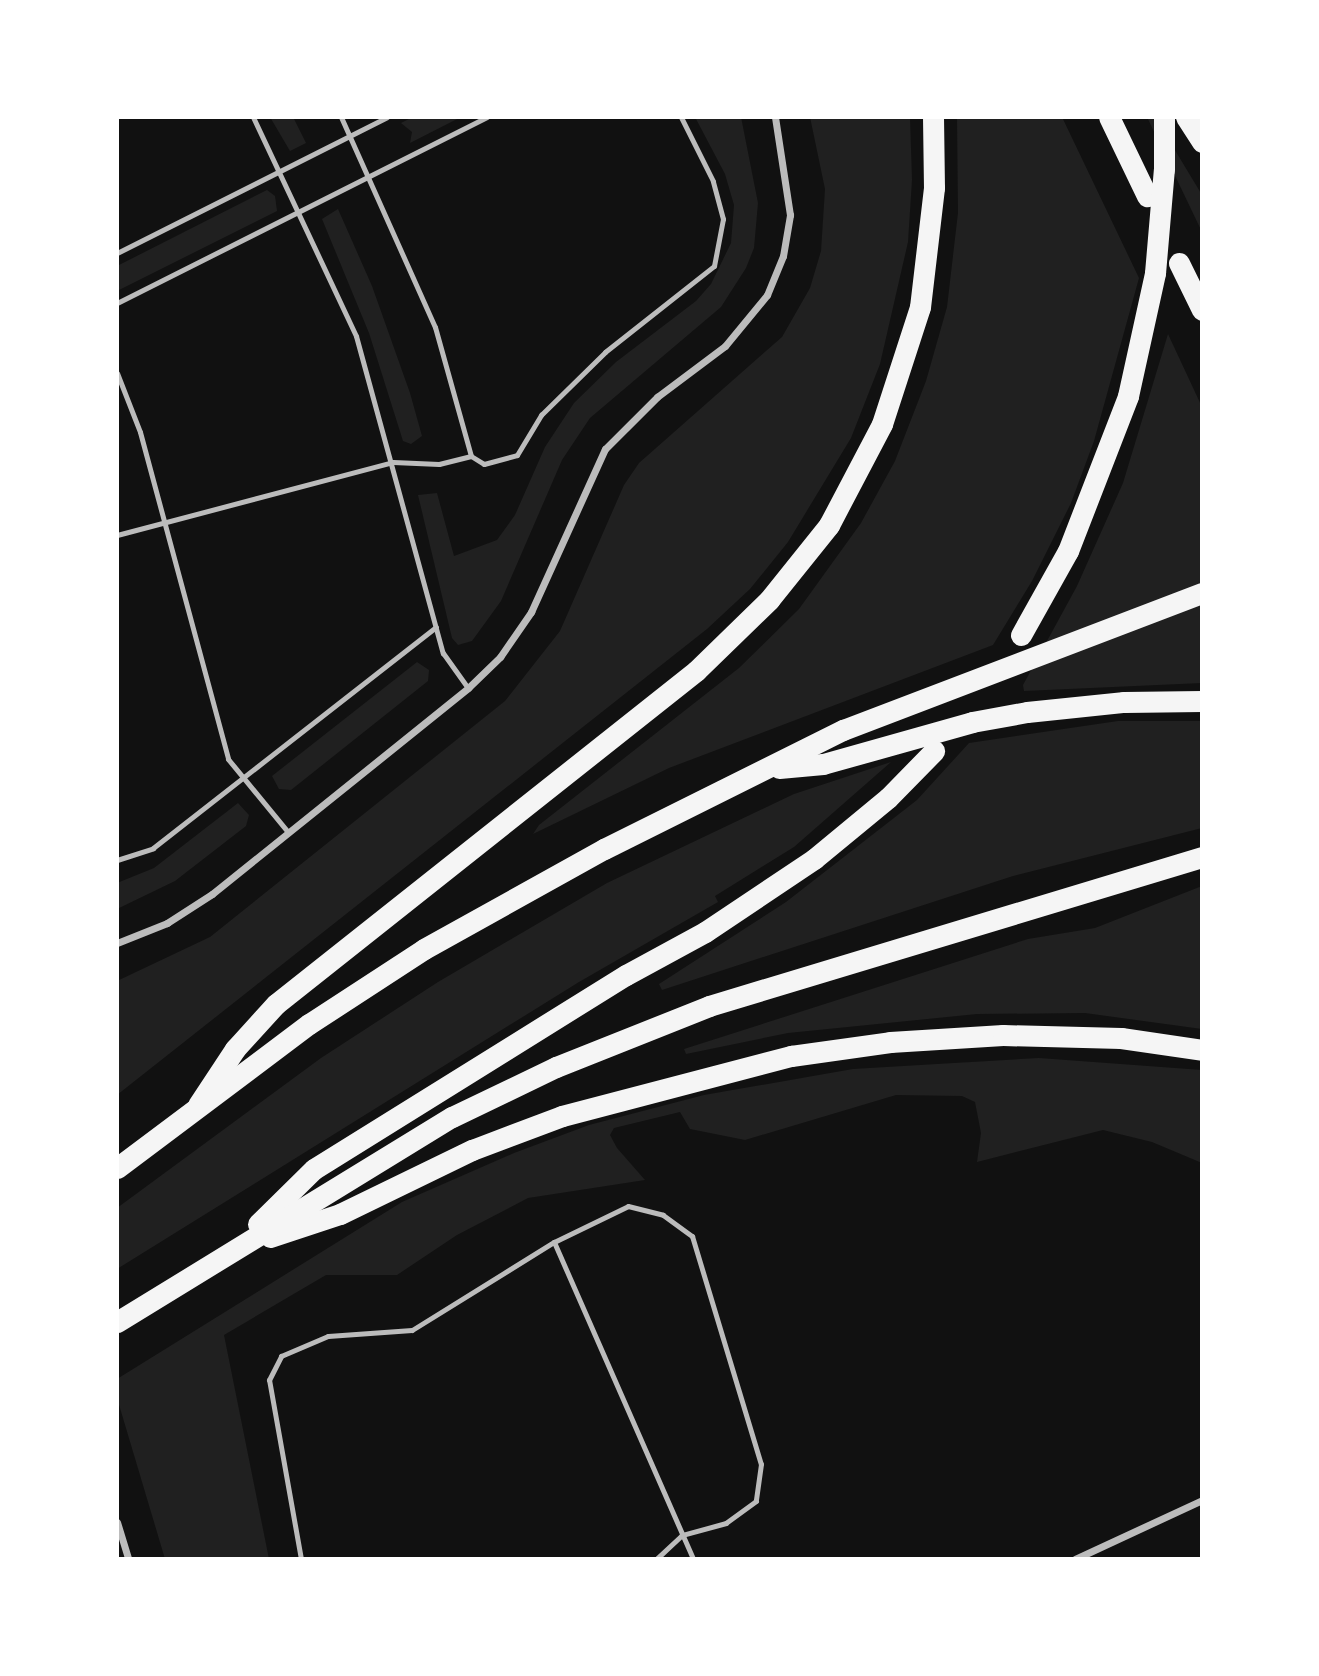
<!DOCTYPE html>
<html>
<head>
<meta charset="utf-8">
<style>
  body { margin:0 }
  #map { position:relative; width:1319px; height:1676px; overflow:hidden; background:#111; font-family:Bitter,serif }
  div>[style] { position:absolute }
  [style*='--x'] { left:calc(var(--x)*1px); top:calc(var(--y)*1px); width:calc(var(--w)*1px); rotate:calc(var(--a)*1deg) }
  .green>* { inset:0; background:#202020 }
  .service>* { height:5px; margin:-2.5px; padding:0 2.5px; transform-origin:2.5px; border-radius:2.5px; background:#bcbcbc }
  .minor>* { height:7px; margin:-3.5px; padding:0 3.5px; transform-origin:3.5px; border-radius:3.5px; background:#bcbcbc }
  .motorway>* { height:21px; margin:-10.5px; padding:0 10.5px; transform-origin:10.5px; border-radius:10.5px; background:#f5f5f5 }
  span { translate:-50% -50%; white-space:nowrap; text-align:center; line-height:1.15; -webkit-text-stroke:5px #fff; paint-order:stroke }
  .frame { position:absolute; inset:0; border:119px solid #fff; pointer-events:none }
</style>
</head>
<body>
<div id="map">
  <div class="green">
    <i style="clip-path:polygon(270px 117px,293px 117px,306px 143px,290px 151px)"></i>
    <i style="clip-path:polygon(413px 117px,461px 117px,410px 143px,412px 132px,401px 123px)"></i>
    <i style="clip-path:polygon(695px 117px,741px 117px,758px 203px,754px 248px,746px 268px,721px 307px,590px 418px,562px 460px,501px 601px,472px 641px,458px 645px,452px 638px,418px 495px,437px 493px,454px 556px,497px 540px,515px 515px,545px 447px,574px 403px,616px 362px,696px 301px,711px 284px,731px 243px,734px 205px,725px 174px)"></i>
    <i style="clip-path:polygon(810px 117px,910px 117px,912px 180px,908px 242px,880px 364px,851px 438px,788px 542px,750px 589px,707px 629px,117px 1095px,117px 981px,210px 937px,505px 701px,560px 631px,624px 485px,639px 463px,782px 337px,810px 288px,821px 251px,825px 189px)"></i>
    <i style="clip-path:polygon(957px 117px,1062px 117px,1139px 278px,1094px 441px,1071px 503px,1032px 581px,993px 645px,669px 768px,533px 834px,539px 825px,739px 668px,799px 609px,861px 523px,895px 461px,926px 381px,947px 307px,958px 213px)"></i>
    <i style="clip-path:polygon(1147px 117px,1155px 117px,1202px 195px,1202px 232px)"></i>
    <i style="clip-path:polygon(267px 190px,275px 196px,277px 211px,117px 291px,117px 266px)"></i>
    <i style="clip-path:polygon(338px 209px,372px 286px,410px 393px,422px 436px,411px 444px,403px 441px,369px 333px,322px 219px)"></i>
    <i style="clip-path:polygon(1168px 334px,1202px 407px,1202px 683px,1024px 691px,1023px 685px,1077px 586px,1123px 483px)"></i>
    <i style="clip-path:polygon(417px 662px,429px 670px,428px 681px,291px 790px,279px 789px,272px 776px)"></i>
    <i style="clip-path:polygon(1118px 721px,1202px 721px,1202px 828px,1013px 876px,662px 990px,659px 984px,786px 902px,917px 800px,969px 743px)"></i>
    <i style="clip-path:polygon(891px 762px,794px 847px,715px 896px,718px 902px,579px 982px,117px 1269px,117px 1208px,321px 1058px,438px 982px,607px 883px,794px 794px)"></i>
    <i style="clip-path:polygon(238px 803px,249px 815px,246px 826px,175px 881px,117px 909px,117px 883px,154px 868px)"></i>
    <i style="clip-path:polygon(1202px 886px,1202px 1029px,1085px 1013px,977px 1014px,788px 1033px,686px 1054px,684px 1049px,1028px 939px,1095px 928px)"></i>
    <i style="clip-path:polygon(1039px 1058px,1202px 1070px,1202px 1163px,1152px 1142px,1103px 1130px,977px 1162px,981px 1133px,975px 1102px,962px 1096px,896px 1095px,745px 1140px,690px 1129px,680px 1112px,614px 1128px,610px 1135px,617px 1148px,645px 1180px,528px 1198px,457px 1235px,397px 1275px,326px 1275px,224px 1335px,269px 1559px,165px 1559px,117px 1398px,117px 1379px,402px 1202px,514px 1153px,589px 1125px,704px 1095px,853px 1069px)"></i>
  </div>
  <div class="service">
    <i style="--x:253;--y:117;--w:242;--a:64.8"></i>
    <i style="--x:356;--y:336;--w:329;--a:74.7"></i>
    <i style="--x:443;--y:653;--w:43;--a:54.5"></i>
    <i style="--x:341;--y:117;--w:230;--a:65.9"></i>
    <i style="--x:435;--y:327;--w:134;--a:74.4"></i>
    <i style="--x:117;--y:253;--w:302;--a:-26.7"></i>
    <i style="--x:117;--y:303;--w:414;--a:-26.7"></i>
    <i style="--x:117;--y:373;--w:63;--a:68.7"></i>
    <i style="--x:140;--y:432;--w:339;--a:74.9"></i>
    <i style="--x:228;--y:759;--w:94;--a:50.6"></i>
    <i style="--x:117;--y:535;--w:285;--a:-14.8"></i>
    <i style="--x:393;--y:462;--w:46;--a:2.5"></i>
    <i style="--x:439;--y:464;--w:33;--a:-14"></i>
    <i style="--x:471;--y:456;--w:15;--a:32"></i>
    <i style="--x:484;--y:464;--w:34;--a:-15"></i>
    <i style="--x:517;--y:455;--w:47;--a:-59"></i>
    <i style="--x:541;--y:415;--w:90;--a:-44.5"></i>
    <i style="--x:605;--y:352;--w:139;--a:-38.3"></i>
    <i style="--x:714;--y:266;--w:48;--a:-79.2"></i>
    <i style="--x:723;--y:219;--w:39;--a:-105"></i>
    <i style="--x:713;--y:181;--w:72;--a:-116.6"></i>
    <i style="--x:117;--y:860;--w:38;--a:-18"></i>
    <i style="--x:153;--y:848;--w:359;--a:-38"></i>
    <i style="--x:554;--y:1242;--w:346;--a:66.3"></i>
    <i style="--x:301;--y:1559;--w:182;--a:-100.1"></i>
    <i style="--x:269;--y:1380;--w:27;--a:-63"></i>
    <i style="--x:281;--y:1356;--w:51;--a:-23.1"></i>
    <i style="--x:328;--y:1336;--w:84;--a:-4.1"></i>
    <i style="--x:412;--y:1330;--w:167;--a:-31.8"></i>
    <i style="--x:554;--y:1242;--w:82;--a:-25.9"></i>
    <i style="--x:628;--y:1206;--w:36;--a:14"></i>
    <i style="--x:663;--y:1215;--w:36;--a:36"></i>
    <i style="--x:692;--y:1236;--w:238;--a:73.2"></i>
    <i style="--x:761;--y:1464;--w:37;--a:98"></i>
    <i style="--x:756;--y:1501;--w:37;--a:144"></i>
    <i style="--x:726;--y:1523;--w:46;--a:164.7"></i>
    <i style="--x:682;--y:1535;--w:35;--a:137"></i>
  </div>
  <div class="minor">
    <i style="--x:117;--y:943;--w:54;--a:-21.8"></i>
    <i style="--x:167;--y:923;--w:54;--a:-32.8"></i>
    <i style="--x:212;--y:894;--w:329;--a:-38.8"></i>
    <i style="--x:468;--y:688;--w:45;--a:-44.1"></i>
    <i style="--x:500;--y:657;--w:55;--a:-55.4"></i>
    <i style="--x:531;--y:612;--w:179;--a:-65.6"></i>
    <i style="--x:605;--y:449;--w:74;--a:-45"></i>
    <i style="--x:657;--y:397;--w:85;--a:-36.9"></i>
    <i style="--x:725;--y:346;--w:66;--a:-50.5"></i>
    <i style="--x:767;--y:295;--w:42;--a:-67.7"></i>
    <i style="--x:783;--y:256;--w:42;--a:-80.3"></i>
    <i style="--x:790;--y:215;--w:99;--a:-98.7"></i>
    <i style="--x:117;--y:1522;--w:39;--a:73"></i>
    <i style="--x:1075;--y:1559;--w:140;--a:-24.9"></i>
  </div>
  <div class="motorway">
    <i style="--x:1109;--y:117;--w:88;--a:64.3"></i>
    <i style="--x:1186;--y:117;--w:30;--a:57"></i>
    <i style="--x:1179;--y:263;--w:52;--a:63.9"></i>
    <i style="--x:1021;--y:635;--w:96;--a:-60.8"></i>
    <i style="--x:1068;--y:551;--w:166;--a:-68.8"></i>
    <i style="--x:1128;--y:396;--w:126;--a:-77.6"></i>
    <i style="--x:1155;--y:273;--w:104;--a:-85.1"></i>
    <i style="--x:1164;--y:169;--w:52;--a:-90"></i>
    <i style="--x:779;--y:768;--w:44;--a:-5.2"></i>
    <i style="--x:823;--y:764;--w:155;--a:-15.7"></i>
    <i style="--x:972;--y:722;--w:56;--a:-10.3"></i>
    <i style="--x:1027;--y:712;--w:98;--a:-5.9"></i>
    <i style="--x:1124;--y:702;--w:78;--a:-0.7"></i>
    <i style="--x:198;--y:1105;--w:67;--a:-56.5"></i>
    <i style="--x:235;--y:1049;--w:61;--a:-47.7"></i>
    <i style="--x:276;--y:1004;--w:536;--a:-38.41"></i>
    <i style="--x:696;--y:671;--w:102;--a:-44.2"></i>
    <i style="--x:769;--y:600;--w:96;--a:-51.3"></i>
    <i style="--x:829;--y:525;--w:114;--a:-62.3"></i>
    <i style="--x:882;--y:424;--w:123;--a:-72"></i>
    <i style="--x:920;--y:307;--w:120;--a:-83.3"></i>
    <i style="--x:934;--y:188;--w:71;--a:-90.8"></i>
    <i style="--x:117;--y:1168;--w:240;--a:-36.9"></i>
    <i style="--x:309;--y:1024;--w:137;--a:-33.1"></i>
    <i style="--x:424;--y:949;--w:206;--a:-29.1"></i>
    <i style="--x:604;--y:849;--w:267;--a:-26.5"></i>
    <i style="--x:843;--y:730;--w:384;--a:-20.9"></i>
    <i style="--x:258;--y:1224;--w:78;--a:-44.5"></i>
    <i style="--x:314;--y:1169;--w:367;--a:-31.9"></i>
    <i style="--x:626;--y:975;--w:90;--a:-28.6"></i>
    <i style="--x:705;--y:932;--w:131;--a:-33.8"></i>
    <i style="--x:814;--y:859;--w:96;--a:-39.5"></i>
    <i style="--x:888;--y:798;--w:66;--a:-45.6"></i>
    <i style="--x:270;--y:1237;--w:74;--a:-18.2"></i>
    <i style="--x:340;--y:1214;--w:147;--a:-25.9"></i>
    <i style="--x:472;--y:1150;--w:96;--a:-20.7"></i>
    <i style="--x:562;--y:1116;--w:237;--a:-14.7"></i>
    <i style="--x:791;--y:1056;--w:100;--a:-8"></i>
    <i style="--x:890;--y:1042;--w:113;--a:-3.5"></i>
    <i style="--x:1003;--y:1035;--w:118;--a:1.5"></i>
    <i style="--x:1121;--y:1038;--w:82;--a:8.4"></i>
    <i style="--x:117;--y:1322;--w:393;--a:-31.5"></i>
    <i style="--x:452;--y:1117;--w:115;--a:-25.7"></i>
    <i style="--x:556;--y:1067;--w:165;--a:-21.7"></i>
    <i style="--x:709;--y:1006;--w:515;--a:-16.82"></i>
  </div>
  <div class="frame"></div>
</div>
</body>
</html>
